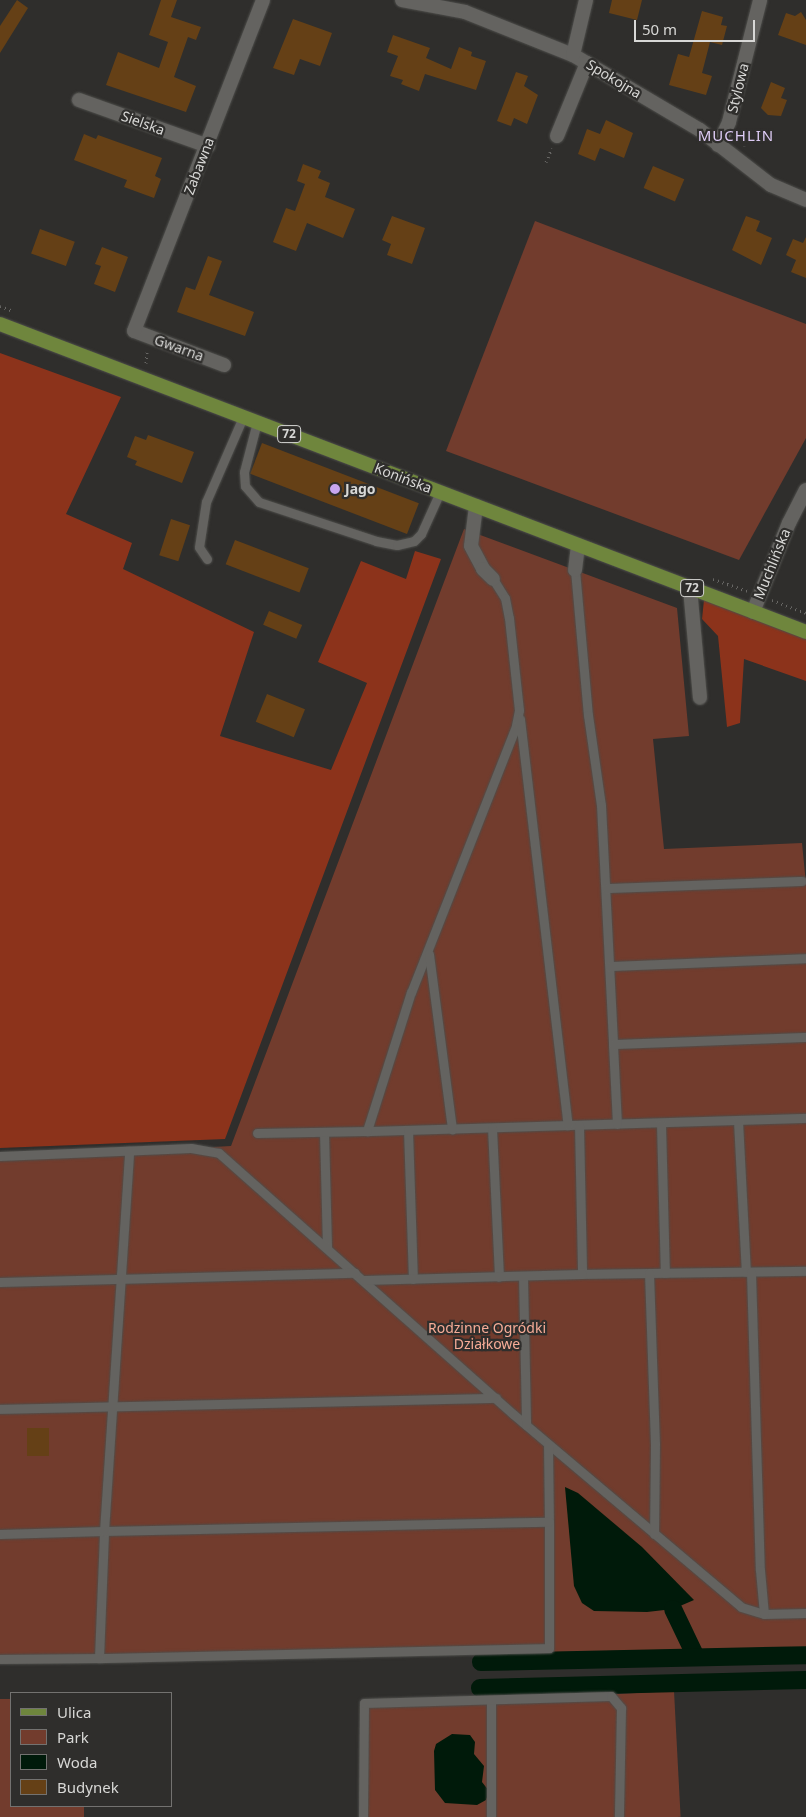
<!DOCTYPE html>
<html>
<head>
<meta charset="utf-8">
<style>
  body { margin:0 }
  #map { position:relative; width:806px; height:1817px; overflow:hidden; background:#2f2e2c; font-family:"Noto Sans",sans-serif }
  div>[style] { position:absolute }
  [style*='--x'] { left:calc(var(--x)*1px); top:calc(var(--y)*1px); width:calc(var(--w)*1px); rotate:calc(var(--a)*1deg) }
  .green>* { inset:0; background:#723c2d; transform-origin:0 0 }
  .forest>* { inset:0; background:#8c331b }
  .water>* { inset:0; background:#001a0a }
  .canal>* { height:18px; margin:-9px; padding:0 9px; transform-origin:9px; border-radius:9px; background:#001a0a }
  .building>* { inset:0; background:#654016; transform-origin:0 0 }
  .path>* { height:3px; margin-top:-1.5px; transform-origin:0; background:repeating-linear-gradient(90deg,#686765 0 1px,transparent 0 5px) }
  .roads { filter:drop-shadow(0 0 1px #4d4d4a) drop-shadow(0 0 1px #4d4d4a) }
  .service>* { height:9px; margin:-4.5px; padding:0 4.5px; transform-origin:4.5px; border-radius:4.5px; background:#646360 }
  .minor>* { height:14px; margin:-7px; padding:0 7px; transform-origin:7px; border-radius:7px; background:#646360 }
  .primary>* { height:14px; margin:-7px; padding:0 7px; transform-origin:7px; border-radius:7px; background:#6f863d }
  .dots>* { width:14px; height:14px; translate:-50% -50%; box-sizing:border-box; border:2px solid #2f2e2c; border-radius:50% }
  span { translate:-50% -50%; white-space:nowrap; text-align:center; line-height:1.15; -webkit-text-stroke:4.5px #2f2e2c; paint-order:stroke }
  .shield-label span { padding:1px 4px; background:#2f2e2c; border:1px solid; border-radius:4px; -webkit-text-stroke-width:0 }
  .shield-label { font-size:12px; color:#d8d8d6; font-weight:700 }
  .street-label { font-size:14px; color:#d8d8d6 }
  .poi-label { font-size:14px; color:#d8d8d6; font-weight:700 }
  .left { translate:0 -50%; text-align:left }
  .park-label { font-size:14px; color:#f7ac97 }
  .neighbourhood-label { font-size:15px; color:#deccf6; letter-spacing:1px }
  .legend { position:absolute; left:10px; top:1692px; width:162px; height:115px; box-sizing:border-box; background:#2f2e2c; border:1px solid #737270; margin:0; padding:6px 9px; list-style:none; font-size:15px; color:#d8d8d6 }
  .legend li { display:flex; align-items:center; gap:10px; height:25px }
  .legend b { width:25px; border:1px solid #737270 }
  .scale { position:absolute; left:634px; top:20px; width:121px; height:22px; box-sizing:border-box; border:2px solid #d8d8d6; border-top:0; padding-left:6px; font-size:15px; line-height:18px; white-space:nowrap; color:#d8d8d6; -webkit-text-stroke:4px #2f2e2c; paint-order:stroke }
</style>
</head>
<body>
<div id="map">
  <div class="green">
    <i style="clip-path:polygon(535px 221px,806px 324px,806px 438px,739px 560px,446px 451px)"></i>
    <i style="clip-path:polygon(464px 529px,677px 608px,689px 736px,653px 739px,664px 849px,802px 843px,806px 884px,806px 1647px,0 1663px,0 1159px,231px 1146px)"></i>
    <i style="left:674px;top:1691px;width:126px;height:313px;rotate:87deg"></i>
    <i style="clip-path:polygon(0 1699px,11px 1699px,11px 1806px,84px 1806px,84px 1817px,0 1817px)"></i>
  </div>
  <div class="forest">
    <i style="clip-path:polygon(0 353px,121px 397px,66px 514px,132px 543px,123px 569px,254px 632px,220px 736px,331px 770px,367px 683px,318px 662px,361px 561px,406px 579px,415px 551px,441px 559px,225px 1139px,0 1148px)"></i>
    <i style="clip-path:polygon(704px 600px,806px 639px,806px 681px,744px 659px,740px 723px,727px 727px,718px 636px,702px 619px)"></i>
  </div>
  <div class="water">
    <i style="clip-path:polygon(565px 1487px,578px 1493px,642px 1547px,694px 1600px,673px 1609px,647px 1612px,594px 1611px,582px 1603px,574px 1586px)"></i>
    <i style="clip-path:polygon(452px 1734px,470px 1735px,475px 1742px,474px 1754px,484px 1766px,482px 1782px,489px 1791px,486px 1800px,477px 1805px,445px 1803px,435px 1790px,434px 1751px,436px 1744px)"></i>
  </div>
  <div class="canal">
    <i style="--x:673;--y:1609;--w:53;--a:64.4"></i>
    <i style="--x:481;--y:1662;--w:325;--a:-1.2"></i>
    <i style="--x:480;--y:1688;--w:326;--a:-1.4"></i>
  </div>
  <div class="building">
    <i style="clip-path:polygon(17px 0,28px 8px,0 53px,0 26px)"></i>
    <i style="clip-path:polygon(161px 0,177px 0,171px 17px,201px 27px,196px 40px,188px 37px,174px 77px,196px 86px,186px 112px,106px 85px,118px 52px,159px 68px,168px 42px,149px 35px)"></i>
    <i style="clip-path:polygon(612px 0,642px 0,637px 20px,609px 13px)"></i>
    <i style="clip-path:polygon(702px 11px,723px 17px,721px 25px,727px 26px,722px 45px,710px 42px,702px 73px,712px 76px,706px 95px,669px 85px,678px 54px,689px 57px)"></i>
    <i style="clip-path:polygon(801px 12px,806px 20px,806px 45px,778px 35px,786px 13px,795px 16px)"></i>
    <i style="clip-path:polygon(293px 19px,332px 33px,320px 66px,300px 59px,294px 75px,273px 68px)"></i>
    <i style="clip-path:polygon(393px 35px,430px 48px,426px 58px,451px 69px,459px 47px,472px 52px,471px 56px,486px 61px,476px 90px,425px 74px,419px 91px,401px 84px,403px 80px,390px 76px,398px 56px,387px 52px)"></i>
    <i style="clip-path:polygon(516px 72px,528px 76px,524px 86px,538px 95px,527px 124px,514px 118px,511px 126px,497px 121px)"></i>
    <i style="clip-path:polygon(771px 82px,785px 88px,781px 98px,787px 100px,781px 116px,768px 115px,761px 108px)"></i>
    <i style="clip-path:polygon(606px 120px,633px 133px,624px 158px,600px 148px,595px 161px,578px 154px,587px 129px,600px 134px)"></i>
    <i style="clip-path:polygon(84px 134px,96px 139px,98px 135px,162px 158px,155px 176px,161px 179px,154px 198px,124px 187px,127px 180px,74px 160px)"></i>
    <i style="clip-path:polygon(303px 164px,321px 171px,318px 178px,330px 183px,325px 197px,355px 209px,343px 238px,307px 223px,296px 251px,273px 242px,286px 208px,295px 211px,305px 184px,297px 181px)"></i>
    <i style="left:653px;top:166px;width:34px;height:24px;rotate:23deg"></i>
    <i style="clip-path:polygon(392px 216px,425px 228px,412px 264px,387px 255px,391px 244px,382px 240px)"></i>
    <i style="clip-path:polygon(746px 216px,760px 221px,756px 231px,772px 238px,761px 265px,732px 250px)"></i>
    <i style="left:40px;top:229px;width:37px;height:26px;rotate:20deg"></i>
    <i style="clip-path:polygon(806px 237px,806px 278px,791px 272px,796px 260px,786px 255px,793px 239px,803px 243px)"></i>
    <i style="clip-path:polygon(102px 247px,128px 257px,115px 292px,94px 284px,101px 266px,95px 264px)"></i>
    <i style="clip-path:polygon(208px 256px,222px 261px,209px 295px,254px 312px,245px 336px,177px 312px,186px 287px,195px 290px)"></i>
    <i style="clip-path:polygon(148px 435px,194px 452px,182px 483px,135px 465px,137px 461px,127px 457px,135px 436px,146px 440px)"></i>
    <i style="left:262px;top:443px;width:168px;height:33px;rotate:21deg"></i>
    <i style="left:171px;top:519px;width:20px;height:38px;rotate:18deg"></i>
    <i style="left:235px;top:540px;width:79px;height:26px;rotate:21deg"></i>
    <i style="left:269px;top:611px;width:36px;height:15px;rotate:23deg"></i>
    <i style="left:267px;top:694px;width:41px;height:30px;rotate:22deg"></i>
    <i style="left:27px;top:1428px;width:22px;height:28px"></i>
  </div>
  <div class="path">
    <i style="--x:742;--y:131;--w:15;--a:79"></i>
    <i style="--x:546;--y:162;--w:15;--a:-67"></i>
    <i style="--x:0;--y:306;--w:14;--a:21"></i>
    <i style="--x:146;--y:363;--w:11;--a:-85"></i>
    <i style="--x:713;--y:579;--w:36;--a:19"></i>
    <i style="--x:772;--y:600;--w:36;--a:21"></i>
  </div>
  <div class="roads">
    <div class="service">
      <i style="--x:257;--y:422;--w:52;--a:104.6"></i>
      <i style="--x:244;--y:472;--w:14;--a:86"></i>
      <i style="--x:245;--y:486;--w:21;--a:49"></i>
      <i style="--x:259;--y:502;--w:123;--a:18.4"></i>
      <i style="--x:376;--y:541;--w:21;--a:11"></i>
      <i style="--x:397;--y:545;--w:17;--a:-13"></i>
      <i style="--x:414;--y:541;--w:10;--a:-45"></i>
      <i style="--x:421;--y:534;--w:46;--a:-65.7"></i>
      <i style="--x:207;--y:559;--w:14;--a:-124"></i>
      <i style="--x:199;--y:547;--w:46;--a:-81.2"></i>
      <i style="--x:206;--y:502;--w:93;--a:-66.5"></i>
      <i style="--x:575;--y:570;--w:146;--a:84.9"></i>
      <i style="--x:588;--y:715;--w:91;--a:81.8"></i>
      <i style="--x:601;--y:805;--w:239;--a:87.1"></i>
      <i style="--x:493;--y:579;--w:22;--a:58"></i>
      <i style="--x:505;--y:598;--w:20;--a:79"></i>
      <i style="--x:509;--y:618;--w:93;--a:83.8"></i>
      <i style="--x:519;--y:710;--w:16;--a:101"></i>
      <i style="--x:516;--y:726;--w:286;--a:111.5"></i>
      <i style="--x:411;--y:992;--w:146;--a:107.6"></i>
      <i style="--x:367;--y:1131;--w:439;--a:-1.7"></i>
      <i style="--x:520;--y:719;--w:409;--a:83.3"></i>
      <i style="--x:607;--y:888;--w:195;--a:-2.1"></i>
      <i style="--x:429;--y:954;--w:177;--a:82.5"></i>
      <i style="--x:610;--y:966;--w:196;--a:-2.3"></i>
      <i style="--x:738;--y:1121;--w:151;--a:87"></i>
      <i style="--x:617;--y:1124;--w:80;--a:-92.9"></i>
      <i style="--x:613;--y:1044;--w:193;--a:-2.1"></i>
      <i style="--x:661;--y:1124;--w:149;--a:88.5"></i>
      <i style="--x:579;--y:1125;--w:149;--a:88.8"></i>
      <i style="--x:582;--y:1274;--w:224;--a:-0.8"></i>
      <i style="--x:492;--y:1128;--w:149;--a:87.3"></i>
      <i style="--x:408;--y:1130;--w:149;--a:88.1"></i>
      <i style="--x:324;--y:1132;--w:116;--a:88.5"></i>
      <i style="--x:257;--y:1133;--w:110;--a:-1"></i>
      <i style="--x:0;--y:1156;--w:191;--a:-2.4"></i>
      <i style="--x:191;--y:1148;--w:28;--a:10"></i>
      <i style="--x:219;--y:1153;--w:393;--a:41.6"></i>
      <i style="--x:513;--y:1414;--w:299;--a:40.2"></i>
      <i style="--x:741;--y:1607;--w:24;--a:17"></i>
      <i style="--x:764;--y:1614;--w:42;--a:-1.4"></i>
      <i style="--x:751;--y:1272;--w:298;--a:88.3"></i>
      <i style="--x:760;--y:1570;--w:44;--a:84.8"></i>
      <i style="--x:649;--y:1273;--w:171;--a:88"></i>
      <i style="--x:655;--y:1444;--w:90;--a:90.6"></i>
      <i style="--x:523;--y:1276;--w:149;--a:88.8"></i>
      <i style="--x:364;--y:1280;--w:218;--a:-1.6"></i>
      <i style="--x:0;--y:1282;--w:355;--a:-1.5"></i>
      <i style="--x:0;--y:1409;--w:496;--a:-1.3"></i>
      <i style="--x:548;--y:1444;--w:78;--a:89.3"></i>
      <i style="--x:549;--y:1522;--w:126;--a:90"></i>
      <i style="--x:549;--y:1648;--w:450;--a:178.7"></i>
      <i style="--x:99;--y:1658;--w:127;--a:-87.7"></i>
      <i style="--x:104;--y:1531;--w:445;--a:-1.2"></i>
      <i style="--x:0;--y:1534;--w:104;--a:-1.7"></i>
      <i style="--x:104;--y:1531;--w:381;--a:-86.2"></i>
      <i style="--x:0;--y:1659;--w:99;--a:-0.6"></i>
      <i style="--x:491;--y:1701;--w:116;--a:90"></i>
      <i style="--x:363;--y:1817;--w:114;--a:-89.5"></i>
      <i style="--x:364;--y:1703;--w:247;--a:-1.6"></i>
      <i style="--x:611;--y:1696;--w:16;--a:50"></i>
      <i style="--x:621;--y:1708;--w:109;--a:91.1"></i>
    </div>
    <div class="minor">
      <i style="--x:402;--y:0;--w:64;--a:10.8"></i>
      <i style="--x:465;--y:12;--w:116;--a:21.7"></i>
      <i style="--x:573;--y:55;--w:147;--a:30.6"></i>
      <i style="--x:700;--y:130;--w:90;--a:37.8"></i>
      <i style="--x:771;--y:185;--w:38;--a:23"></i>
      <i style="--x:573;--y:55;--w:57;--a:-76.7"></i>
      <i style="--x:79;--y:100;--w:137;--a:19.6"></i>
      <i style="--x:557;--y:136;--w:79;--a:-67.7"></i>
      <i style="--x:718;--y:145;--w:25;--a:-64"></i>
      <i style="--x:729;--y:122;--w:126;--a:-75.7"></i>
      <i style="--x:224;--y:365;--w:96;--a:-159.3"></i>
      <i style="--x:134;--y:331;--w:355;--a:-68.7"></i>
      <i style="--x:476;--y:506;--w:40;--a:97.1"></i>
      <i style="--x:471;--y:546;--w:26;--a:62"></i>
      <i style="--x:483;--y:569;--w:14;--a:45"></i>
      <i style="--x:575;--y:570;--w:25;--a:-83"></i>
      <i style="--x:690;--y:588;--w:110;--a:84.8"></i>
      <i style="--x:753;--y:612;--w:96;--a:-68"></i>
      <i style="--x:789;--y:523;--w:37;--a:-63"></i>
    </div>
    <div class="primary">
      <i style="--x:0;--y:324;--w:863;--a:20.91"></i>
    </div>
  </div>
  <div class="dots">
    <i style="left:335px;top:489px;background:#c8a6ef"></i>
  </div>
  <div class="shield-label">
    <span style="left:289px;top:434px">72</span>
    <span style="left:692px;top:588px">72</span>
  </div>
  <div class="street-label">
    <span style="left:614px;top:79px;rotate:31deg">Spokojna</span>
    <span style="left:738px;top:88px;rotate:-76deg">Stylowa</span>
    <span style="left:143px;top:123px;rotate:20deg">Sielska</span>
    <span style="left:199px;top:166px;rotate:-69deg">Zabawna</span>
    <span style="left:179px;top:348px;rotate:20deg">Gwarna</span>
    <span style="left:403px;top:478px;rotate:21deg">Konińska</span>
    <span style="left:772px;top:564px;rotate:-68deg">Muchlińska</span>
  </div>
  <div class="poi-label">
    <span class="left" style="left:345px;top:489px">Jago</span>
  </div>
  <div class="park-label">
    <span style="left:487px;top:1336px">Rodzinne Ogródki<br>Działkowe</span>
  </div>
  <div class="neighbourhood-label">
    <span style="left:736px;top:136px">MUCHLIN</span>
  </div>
  <ul class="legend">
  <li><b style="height:6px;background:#6f863d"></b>Ulica</li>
  <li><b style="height:14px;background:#723c2d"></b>Park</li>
  <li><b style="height:14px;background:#001a0a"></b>Woda</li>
  <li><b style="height:14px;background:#654016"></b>Budynek</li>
  </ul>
  <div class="scale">50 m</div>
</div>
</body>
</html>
